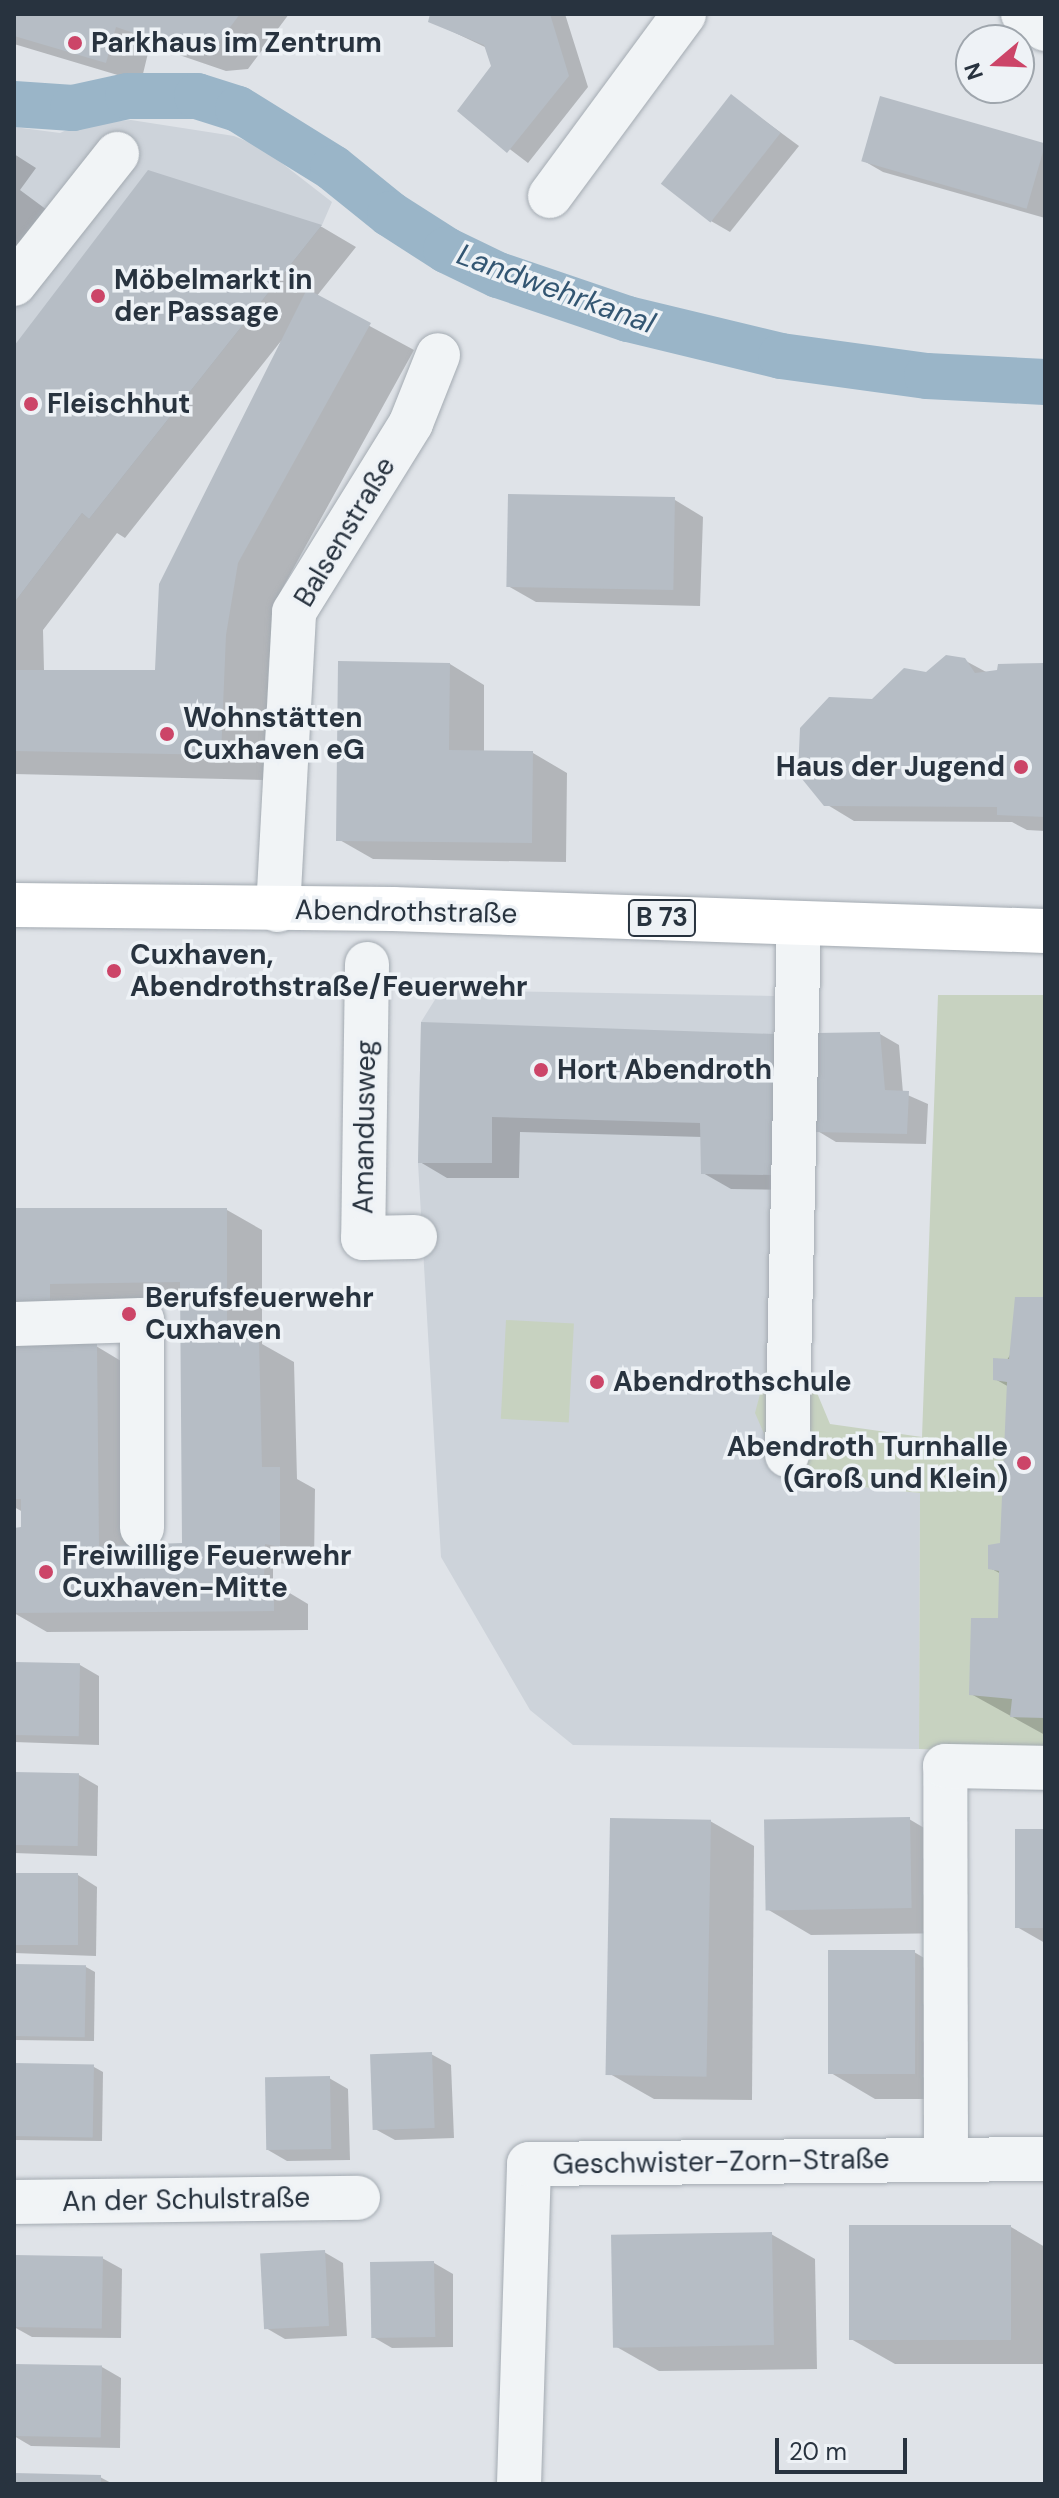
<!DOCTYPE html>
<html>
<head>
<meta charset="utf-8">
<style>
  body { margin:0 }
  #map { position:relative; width:1059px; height:2498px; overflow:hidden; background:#dfe3e8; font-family:"DM Sans",sans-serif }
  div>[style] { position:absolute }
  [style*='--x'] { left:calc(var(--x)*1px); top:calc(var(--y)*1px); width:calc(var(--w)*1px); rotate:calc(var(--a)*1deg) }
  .built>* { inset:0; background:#cdd3da }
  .green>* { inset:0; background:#c7d2c0; transform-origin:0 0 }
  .shadow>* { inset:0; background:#0003 }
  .canal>* { height:46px; margin:-23px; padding:0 23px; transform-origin:23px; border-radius:23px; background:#9ab5c8 }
  .building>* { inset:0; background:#b6bdc5; transform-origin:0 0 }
  .roads { filter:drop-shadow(0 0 2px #a4abb2) drop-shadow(0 0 2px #a4abb2) }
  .minor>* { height:44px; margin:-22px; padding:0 22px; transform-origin:22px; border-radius:22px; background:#f1f4f6 }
  .major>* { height:44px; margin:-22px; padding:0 22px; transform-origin:22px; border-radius:22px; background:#fff }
  .dots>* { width:22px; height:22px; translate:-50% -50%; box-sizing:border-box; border:4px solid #eef2f6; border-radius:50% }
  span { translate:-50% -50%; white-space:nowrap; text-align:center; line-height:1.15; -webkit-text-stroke:7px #eef2f6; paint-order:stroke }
  .shield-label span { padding:2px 6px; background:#eef2f6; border:2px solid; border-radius:6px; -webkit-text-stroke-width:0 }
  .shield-label { font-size:26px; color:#28333f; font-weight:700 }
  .poi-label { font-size:28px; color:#28333f; font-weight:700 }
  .left { translate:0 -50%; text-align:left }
  .right { translate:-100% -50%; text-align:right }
  .street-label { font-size:28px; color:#28333f }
  .water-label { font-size:30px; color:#335672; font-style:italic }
  .frame { position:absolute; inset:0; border:16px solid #28333f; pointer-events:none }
  .north { position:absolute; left:955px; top:24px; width:80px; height:80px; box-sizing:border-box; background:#eef2f6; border:2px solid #9fa6ad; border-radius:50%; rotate:251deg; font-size:22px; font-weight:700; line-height:32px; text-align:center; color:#28333f }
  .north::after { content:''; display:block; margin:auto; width:28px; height:36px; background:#cc4568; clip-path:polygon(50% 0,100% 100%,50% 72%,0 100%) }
  .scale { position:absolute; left:775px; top:2438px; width:132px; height:36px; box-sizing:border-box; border:4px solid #28333f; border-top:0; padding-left:10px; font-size:24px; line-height:28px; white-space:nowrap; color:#28333f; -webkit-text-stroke:6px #eef2f6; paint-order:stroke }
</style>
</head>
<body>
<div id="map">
  <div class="built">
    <i style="clip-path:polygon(131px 120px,234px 136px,261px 147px,332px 202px,322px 225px,89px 519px,82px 513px,14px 603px,14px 127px,60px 133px,80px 124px)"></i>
    <i style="clip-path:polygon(441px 990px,774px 996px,772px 1175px,784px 1479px,920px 1493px,919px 1749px,573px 1745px,530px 1710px,441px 1557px,418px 1163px,421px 1022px)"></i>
  </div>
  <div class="green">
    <i style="clip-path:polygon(938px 995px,1045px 995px,1045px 1754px,919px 1749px,920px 1493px,784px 1479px,755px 1413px,771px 1352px,802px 1357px,830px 1424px,922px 1437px)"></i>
    <i style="left:506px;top:1320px;width:68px;height:99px;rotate:3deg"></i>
  </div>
  <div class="shadow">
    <i style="clip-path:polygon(14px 14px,289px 14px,248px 69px,226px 71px,150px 45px,141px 82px,14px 44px)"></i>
    <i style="clip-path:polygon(432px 14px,565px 14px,588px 87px,528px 163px,460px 111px,493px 67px,487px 48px,430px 21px)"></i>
    <i style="clip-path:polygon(731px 96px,799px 146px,730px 232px,711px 221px)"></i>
    <i style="clip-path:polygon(1045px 145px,1045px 218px,883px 172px,864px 161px)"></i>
    <i style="clip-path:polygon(14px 154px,36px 168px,20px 190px,47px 210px,14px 253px)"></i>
    <i style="clip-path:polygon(evenodd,148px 172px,322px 227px,356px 247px,316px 297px,414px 350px,282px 589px,269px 661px,264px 780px,14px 774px,14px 350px,148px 172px,281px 341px,157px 672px,44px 670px,43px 630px,117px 533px,125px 538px,281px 341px)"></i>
    <i style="clip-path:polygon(675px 500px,703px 517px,700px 606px,536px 602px,508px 586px)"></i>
    <i style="clip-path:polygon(964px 660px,988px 673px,1045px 665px,1045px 831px,1027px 830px,1012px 822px,854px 821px,826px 804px,873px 702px)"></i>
    <i style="clip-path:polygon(450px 664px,484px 685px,484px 753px,533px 753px,567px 773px,566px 862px,373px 859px,338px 839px)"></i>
    <i style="clip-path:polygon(423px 1024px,773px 1036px,801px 1052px,799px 1190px,731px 1189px,703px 1173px,702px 1137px,520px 1132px,519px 1178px,447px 1178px,420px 1162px)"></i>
    <i style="clip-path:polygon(880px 1034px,899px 1045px,903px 1093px,928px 1104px,926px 1144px,836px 1142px,816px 1130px)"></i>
    <i style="clip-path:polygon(evenodd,14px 1210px,227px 1210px,262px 1230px,262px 1344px,294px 1362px,297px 1479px,315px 1489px,314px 1565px,273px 1563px,273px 1583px,308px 1604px,308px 1630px,47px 1632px,14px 1613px,14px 1530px,23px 1529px,23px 1512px,14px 1507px,14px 1210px,182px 1302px,184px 1545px,133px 1547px,131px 1367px,96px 1346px,85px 1346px,84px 1303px,182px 1302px)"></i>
    <i style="clip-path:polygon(1045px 1299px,1045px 1735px,971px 1694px,1000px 1620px,1001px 1574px,990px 1568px,1002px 1545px,1009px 1387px,995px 1379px)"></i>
    <i style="clip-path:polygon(14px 1664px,80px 1665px,99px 1676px,99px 1745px,14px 1742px)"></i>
    <i style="clip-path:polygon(14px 1774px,79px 1775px,98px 1786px,97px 1856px,14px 1853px)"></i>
    <i style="clip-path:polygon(909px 1819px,953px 1845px,955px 1933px,811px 1935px,767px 1909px)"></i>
    <i style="clip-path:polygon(710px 1821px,754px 1846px,752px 2100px,654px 2099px,610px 2074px)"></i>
    <i style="clip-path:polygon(1045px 1831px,1045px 1943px,1017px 1927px)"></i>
    <i style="clip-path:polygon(14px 1875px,78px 1875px,97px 1887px,96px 1956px,14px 1953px)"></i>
    <i style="clip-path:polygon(914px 1952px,958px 1978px,959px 2099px,875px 2099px,831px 2073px)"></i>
    <i style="clip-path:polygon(14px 1966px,86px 1967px,95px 1972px,94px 2041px,14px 2040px)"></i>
    <i style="clip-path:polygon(431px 2054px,451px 2065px,454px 2138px,395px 2140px,375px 2129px)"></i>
    <i style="clip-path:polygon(14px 2065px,94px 2067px,103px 2072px,102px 2141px,14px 2140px)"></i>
    <i style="clip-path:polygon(329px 2078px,348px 2089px,350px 2160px,287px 2161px,268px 2150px)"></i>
    <i style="clip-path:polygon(1011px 2227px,1045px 2247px,1045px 2364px,895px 2364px,851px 2339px)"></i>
    <i style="clip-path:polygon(771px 2234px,815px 2259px,817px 2369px,659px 2371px,615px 2346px)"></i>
    <i style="clip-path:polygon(324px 2252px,343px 2263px,347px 2336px,285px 2339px,266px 2328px)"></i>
    <i style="clip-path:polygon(14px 2257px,102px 2258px,122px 2269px,121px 2338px,32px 2337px,14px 2327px)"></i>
    <i style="clip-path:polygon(434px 2263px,453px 2274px,453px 2347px,392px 2348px,373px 2337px)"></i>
    <i style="clip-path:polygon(14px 2366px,102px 2367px,121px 2378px,120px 2448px,31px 2446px,14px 2436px)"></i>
    <i style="clip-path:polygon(14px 2475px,100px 2477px,113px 2484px,14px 2484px)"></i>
  </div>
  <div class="canal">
    <i style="--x:14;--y:104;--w:59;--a:3.9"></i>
    <i style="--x:73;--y:108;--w:56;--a:-12.3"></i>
    <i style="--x:128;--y:96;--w:69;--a:0"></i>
    <i style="--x:197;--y:96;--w:43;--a:17.6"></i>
    <i style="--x:238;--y:109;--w:112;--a:31.8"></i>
    <i style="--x:333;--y:168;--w:73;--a:38.9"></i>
    <i style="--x:390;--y:214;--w:67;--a:32.7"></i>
    <i style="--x:446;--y:250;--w:58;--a:25.7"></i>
    <i style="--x:498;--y:275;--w:137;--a:18.7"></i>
    <i style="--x:628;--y:319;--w:157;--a:13.6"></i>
    <i style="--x:781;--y:356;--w:147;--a:7.8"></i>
    <i style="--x:927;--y:376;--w:118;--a:2.9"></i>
  </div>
  <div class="building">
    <i style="clip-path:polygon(14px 14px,240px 14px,213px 50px,190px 52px,116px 27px,106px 63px,14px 36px)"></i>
    <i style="clip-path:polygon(430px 14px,550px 14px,569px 76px,507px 153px,457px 111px,491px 66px,484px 45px,428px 22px)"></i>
    <i style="left:731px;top:94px;width:63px;height:114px;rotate:38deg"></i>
    <i style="left:880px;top:96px;width:172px;height:68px;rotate:16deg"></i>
    <i style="clip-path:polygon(148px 170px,322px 225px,89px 519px,82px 513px,14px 603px,14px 346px)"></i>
    <i style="clip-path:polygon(307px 289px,371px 323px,238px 563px,226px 635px,221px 755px,14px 751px,14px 670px,155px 670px,159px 584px)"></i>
    <i style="left:508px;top:494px;width:167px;height:93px;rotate:1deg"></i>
    <i style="clip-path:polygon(946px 655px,965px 658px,975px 673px,997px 670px,998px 664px,1045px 663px,1045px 817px,997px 815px,997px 807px,824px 806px,798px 774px,800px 728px,829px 697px,872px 699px,904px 668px,926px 672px)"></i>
    <i style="clip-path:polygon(338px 661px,450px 663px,449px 750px,533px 751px,532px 843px,336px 841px)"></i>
    <i style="clip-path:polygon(421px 1022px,774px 1034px,772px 1175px,701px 1174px,700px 1123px,492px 1117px,492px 1163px,418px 1163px)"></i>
    <i style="clip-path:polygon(880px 1032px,885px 1090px,909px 1091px,907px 1134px,814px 1132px,816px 1033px)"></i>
    <i style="clip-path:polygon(evenodd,14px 1208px,227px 1208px,227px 1338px,259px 1340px,262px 1467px,280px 1467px,280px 1547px,265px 1544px,264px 1581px,274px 1581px,274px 1611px,14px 1613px,14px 1528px,21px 1527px,21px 1499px,14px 1499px,14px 1208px,180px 1282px,182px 1543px,99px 1546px,97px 1344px,50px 1342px,50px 1284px,180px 1282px)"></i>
    <i style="clip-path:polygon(1015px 1297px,1045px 1297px,1045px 1718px,1010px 1717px,1012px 1699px,969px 1695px,971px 1618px,998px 1618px,999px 1571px,988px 1569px,988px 1545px,1000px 1543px,1007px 1382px,993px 1380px,993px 1358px,1009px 1359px)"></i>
    <i style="left:14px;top:1662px;width:66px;height:73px;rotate:1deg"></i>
    <i style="left:14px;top:1772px;width:65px;height:73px;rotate:1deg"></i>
    <i style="left:910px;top:1817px;width:91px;height:146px;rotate:89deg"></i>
    <i style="left:610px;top:1818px;width:101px;height:257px;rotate:1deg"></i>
    <i style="left:1015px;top:1829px;width:30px;height:99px"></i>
    <i style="left:14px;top:1873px;width:64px;height:72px"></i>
    <i style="left:915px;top:1950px;width:124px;height:87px;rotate:90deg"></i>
    <i style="left:14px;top:1964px;width:72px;height:72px;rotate:1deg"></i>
    <i style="left:432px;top:2052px;width:76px;height:62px;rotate:88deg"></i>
    <i style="left:14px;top:2063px;width:80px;height:73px;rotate:1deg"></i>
    <i style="left:330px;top:2076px;width:73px;height:65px;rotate:89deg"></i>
    <i style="left:849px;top:2225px;width:162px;height:115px"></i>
    <i style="left:772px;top:2232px;width:113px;height:161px;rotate:89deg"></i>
    <i style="left:325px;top:2250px;width:76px;height:65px;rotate:87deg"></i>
    <i style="left:14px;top:2255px;width:89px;height:72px;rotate:1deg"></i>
    <i style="left:434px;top:2261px;width:76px;height:64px;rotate:89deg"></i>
    <i style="left:14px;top:2364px;width:88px;height:72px;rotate:1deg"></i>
    <i style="clip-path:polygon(14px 2473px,101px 2475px,101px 2484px,14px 2484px)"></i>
  </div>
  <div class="roads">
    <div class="minor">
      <i style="--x:1023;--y:14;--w:27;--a:34"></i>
      <i style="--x:550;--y:196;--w:226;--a:-53.6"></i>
      <i style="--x:14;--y:284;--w:166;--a:-51.6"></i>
      <i style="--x:278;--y:910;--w:298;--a:-86.9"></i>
      <i style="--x:294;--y:612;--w:222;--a:-58.2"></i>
      <i style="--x:411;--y:423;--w:73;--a:-68.3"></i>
      <i style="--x:367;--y:964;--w:274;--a:90.8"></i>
      <i style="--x:363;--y:1238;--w:52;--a:-1.1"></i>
      <i style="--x:14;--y:1324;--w:128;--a:-1.8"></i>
      <i style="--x:142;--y:1320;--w:208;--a:90"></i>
      <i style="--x:787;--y:1455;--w:531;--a:-88.71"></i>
      <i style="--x:946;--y:2159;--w:393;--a:-90.1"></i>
      <i style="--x:945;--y:1766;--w:100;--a:1.1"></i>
      <i style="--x:14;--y:2202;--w:344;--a:-0.7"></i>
      <i style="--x:519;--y:2484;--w:320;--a:-88.2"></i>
      <i style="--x:529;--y:2164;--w:516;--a:-0.56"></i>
    </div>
    <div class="major">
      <i style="--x:14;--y:905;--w:379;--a:0.6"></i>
      <i style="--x:393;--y:909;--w:652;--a:1.93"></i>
    </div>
  </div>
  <div class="dots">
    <i style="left:75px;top:43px;background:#cc4568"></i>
    <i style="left:98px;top:296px;background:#cc4568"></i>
    <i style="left:31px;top:404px;background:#cc4568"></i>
    <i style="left:167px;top:734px;background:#cc4568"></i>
    <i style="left:1021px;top:767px;background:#cc4568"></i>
    <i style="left:114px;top:971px;background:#cc4568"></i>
    <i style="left:541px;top:1070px;background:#cc4568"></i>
    <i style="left:129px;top:1314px;background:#cc4568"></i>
    <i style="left:597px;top:1382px;background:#cc4568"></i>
    <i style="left:1024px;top:1463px;background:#cc4568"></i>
    <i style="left:46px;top:1572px;background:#cc4568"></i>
  </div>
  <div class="shield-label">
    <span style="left:662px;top:918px">B 73</span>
  </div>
  <div class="poi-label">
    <span class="left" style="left:91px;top:43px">Parkhaus im Zentrum</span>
    <span class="left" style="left:114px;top:296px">Möbelmarkt in<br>der Passage</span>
    <span class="left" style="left:47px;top:404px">Fleischhut</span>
    <span class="left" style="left:183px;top:734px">Wohnstätten<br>Cuxhaven eG</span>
    <span class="right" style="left:1005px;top:767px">Haus der Jugend</span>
    <span class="left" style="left:130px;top:971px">Cuxhaven,<br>Abendrothstraße/Feuerwehr</span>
    <span class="left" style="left:557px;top:1070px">Hort Abendroth</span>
    <span class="left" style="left:145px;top:1314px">Berufsfeuerwehr<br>Cuxhaven</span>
    <span class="left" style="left:613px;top:1382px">Abendrothschule</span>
    <span class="right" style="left:1008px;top:1463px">Abendroth Turnhalle<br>(Groß und Klein)</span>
    <span class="left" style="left:62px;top:1572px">Freiwillige Feuerwehr<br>Cuxhaven-Mitte</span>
  </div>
  <div class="street-label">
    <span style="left:345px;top:532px;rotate:-59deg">Balsenstraße</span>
    <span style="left:406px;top:912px;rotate:1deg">Abendrothstraße</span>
    <span style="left:365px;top:1127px;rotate:-89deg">Amandusweg</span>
    <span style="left:721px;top:2162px;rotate:-1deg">Geschwister-Zorn-Straße</span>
    <span style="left:186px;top:2200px;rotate:-1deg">An der Schulstraße</span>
  </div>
  <div class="water-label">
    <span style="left:556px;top:289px;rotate:20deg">Landwehrkanal</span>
  </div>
  <div class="frame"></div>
  <div class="north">N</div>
  <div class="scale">20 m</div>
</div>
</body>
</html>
